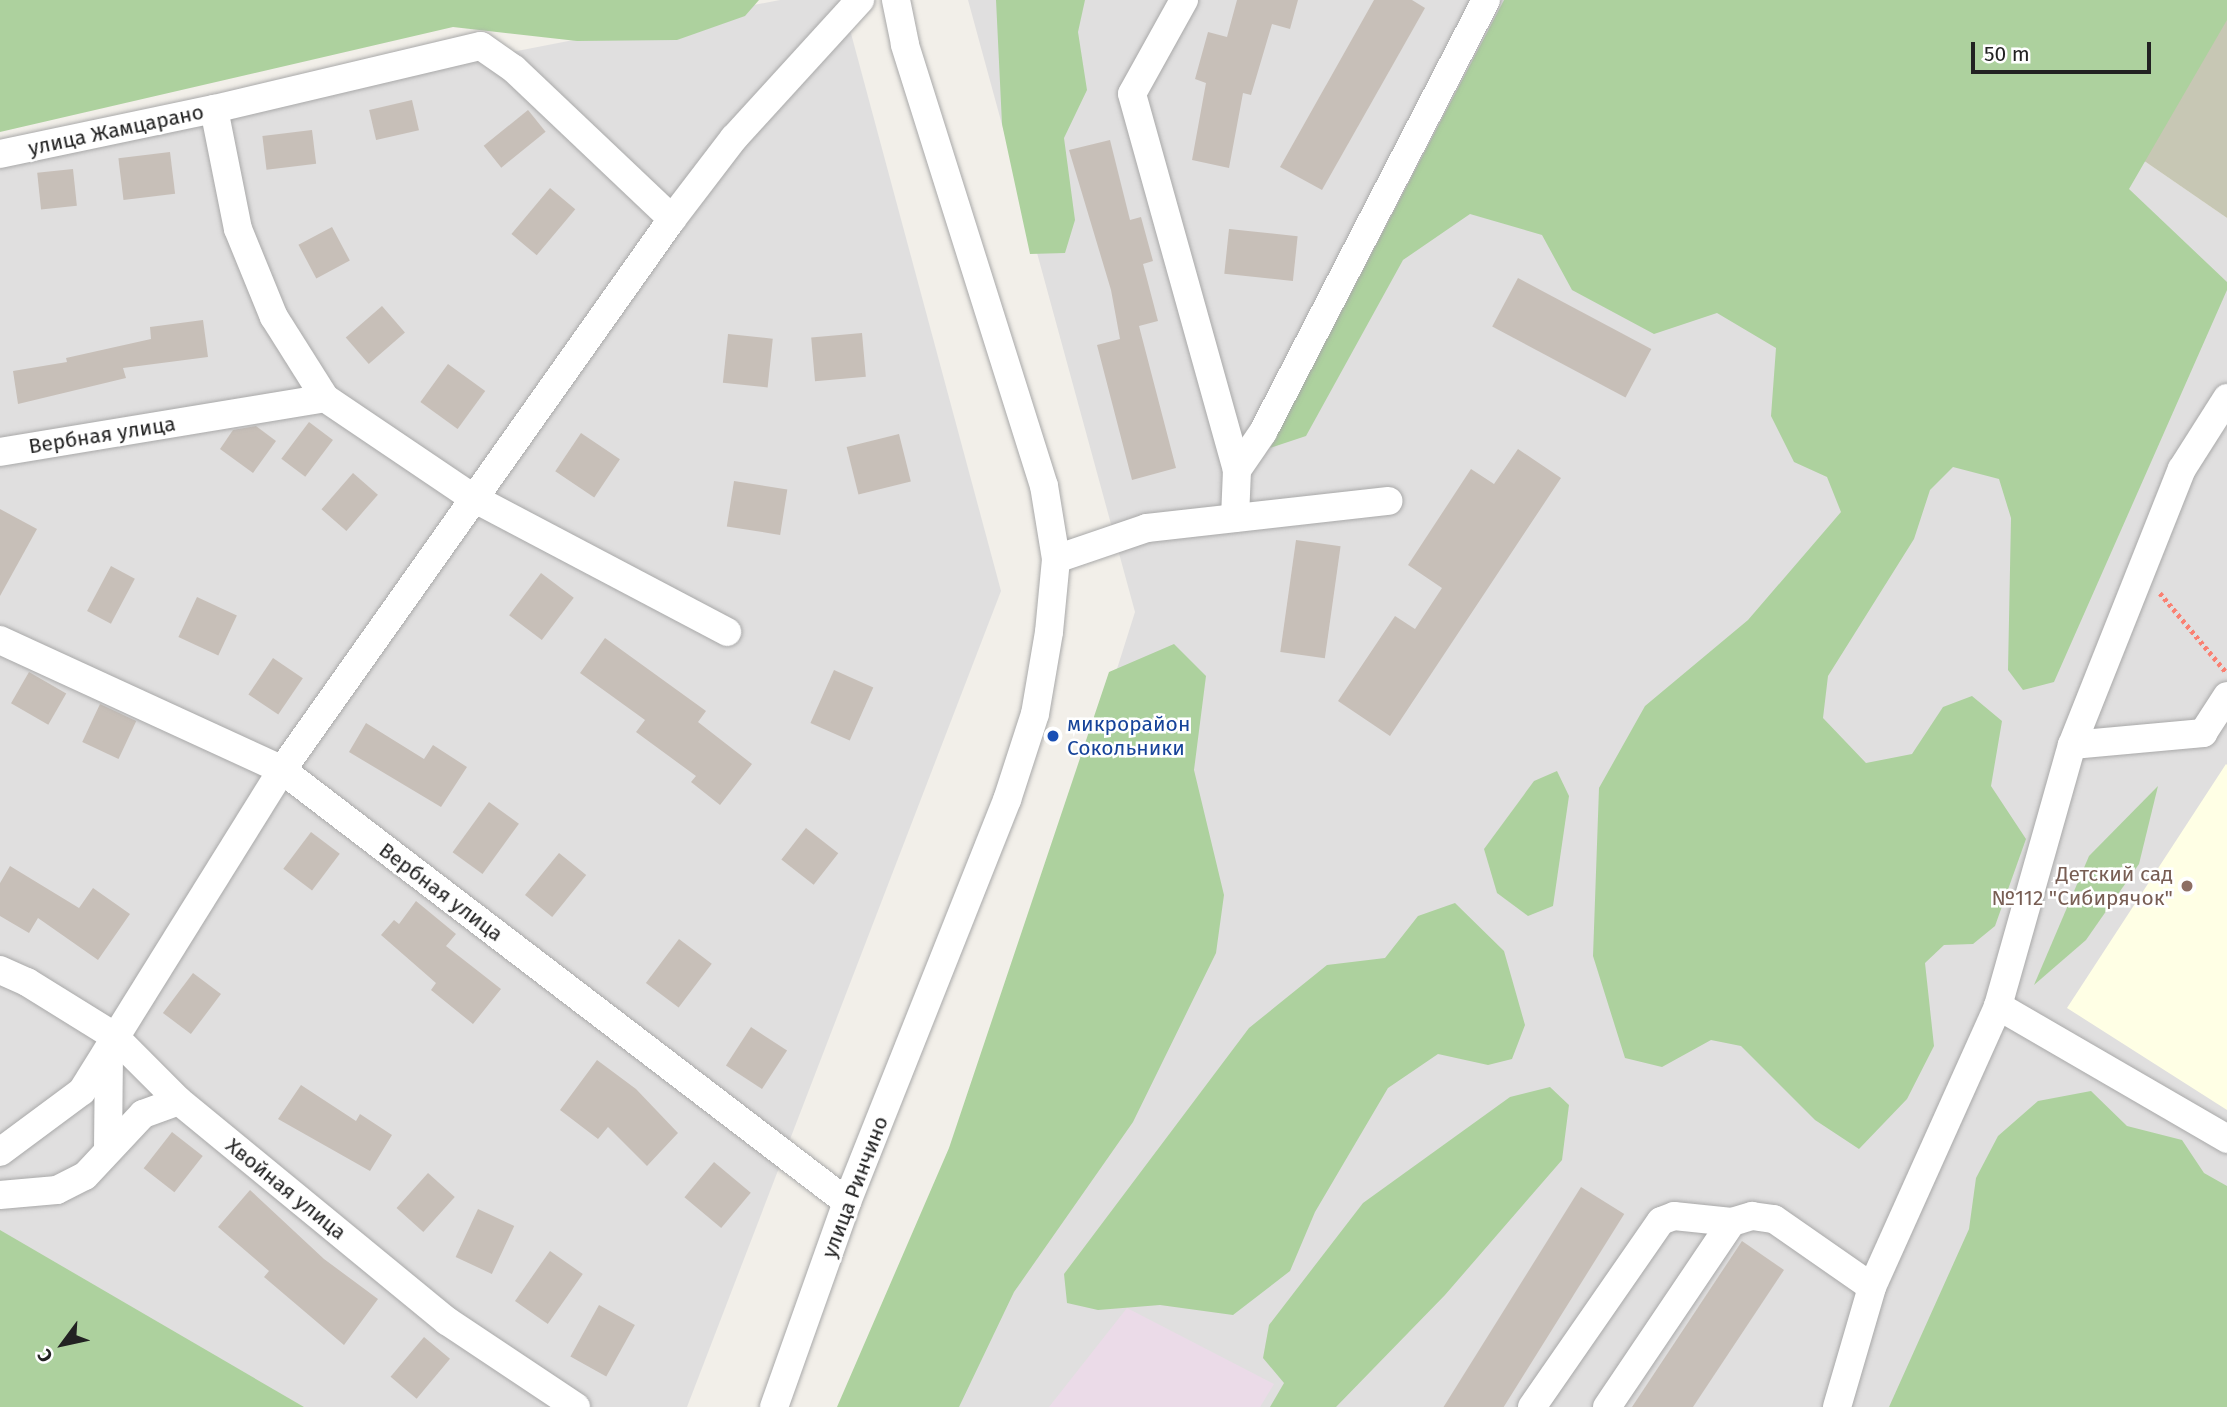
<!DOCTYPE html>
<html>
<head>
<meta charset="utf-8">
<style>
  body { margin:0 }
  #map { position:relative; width:2227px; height:1407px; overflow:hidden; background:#f2efe9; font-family:"Fira Sans",sans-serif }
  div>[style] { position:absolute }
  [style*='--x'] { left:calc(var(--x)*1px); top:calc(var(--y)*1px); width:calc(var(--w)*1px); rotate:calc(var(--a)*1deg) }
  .residential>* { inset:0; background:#e0dfdf }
  .industrial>* { inset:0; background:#ebdbe8 }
  .education>* { inset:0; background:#ffffe5 }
  .construction>* { inset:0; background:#c7c7b4 }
  .forest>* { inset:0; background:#add19e }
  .building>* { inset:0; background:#c7bfb8; transform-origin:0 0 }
  .path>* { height:4.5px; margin-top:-2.25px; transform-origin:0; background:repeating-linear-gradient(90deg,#fa8072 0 3.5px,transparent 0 7px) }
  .roads { filter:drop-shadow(0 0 2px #a9a9a9) drop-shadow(0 0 2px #a9a9a9) }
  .minor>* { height:28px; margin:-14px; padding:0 14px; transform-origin:14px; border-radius:14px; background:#fff }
  .dots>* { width:19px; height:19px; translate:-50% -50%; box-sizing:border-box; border:4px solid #fff; border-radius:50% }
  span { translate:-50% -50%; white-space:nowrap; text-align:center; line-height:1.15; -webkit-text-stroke:5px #fff; paint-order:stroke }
  .street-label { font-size:21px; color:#222 }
  .transit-label { font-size:21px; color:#164399 }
  .left { translate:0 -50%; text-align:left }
  .education-label { font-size:21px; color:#785e54 }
  .right { translate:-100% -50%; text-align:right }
  .north { position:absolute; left:28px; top:1309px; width:70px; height:70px; -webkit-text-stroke:5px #fff; paint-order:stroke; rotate:237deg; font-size:19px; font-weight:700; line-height:28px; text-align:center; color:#222 }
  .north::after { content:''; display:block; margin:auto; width:24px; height:32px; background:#222; clip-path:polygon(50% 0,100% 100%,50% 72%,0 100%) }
  .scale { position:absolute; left:1971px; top:42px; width:180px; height:32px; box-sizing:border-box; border:4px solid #222; border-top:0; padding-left:9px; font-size:21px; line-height:24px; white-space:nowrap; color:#222; -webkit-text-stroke:5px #fff; paint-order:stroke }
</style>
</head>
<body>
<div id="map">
  <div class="residential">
    <i style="clip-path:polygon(780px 0,842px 0,1001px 591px,687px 1407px,0 1407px,0 151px)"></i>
    <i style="clip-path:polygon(968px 0,2165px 0,2095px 127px,2227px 218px,2227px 1407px,859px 1407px,982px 1096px,1135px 612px)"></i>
  </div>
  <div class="industrial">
    <i style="clip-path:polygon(1127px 1308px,1274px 1384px,1260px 1407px,1049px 1407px)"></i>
  </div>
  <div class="education">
    <i style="clip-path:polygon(2226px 764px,2227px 765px,2227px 1110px,2067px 1008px)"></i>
  </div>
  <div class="construction">
    <i style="clip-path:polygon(2227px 0,2227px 218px,2095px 127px)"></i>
  </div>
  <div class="forest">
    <i style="clip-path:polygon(0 0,759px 0,745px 16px,677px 40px,577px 41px,453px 27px,0 132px)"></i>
    <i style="clip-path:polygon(996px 0,1085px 0,1078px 32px,1087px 90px,1064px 138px,1075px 220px,1065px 253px,1030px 254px,1002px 124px)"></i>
    <i style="clip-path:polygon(1504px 0,2227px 0,2227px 20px,2129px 189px,2227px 282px,2227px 290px,2054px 682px,2023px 690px,2008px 670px,2011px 518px,1999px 479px,1953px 467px,1930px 490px,1914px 539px,1828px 676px,1823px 718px,1866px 763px,1912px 754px,1943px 707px,1972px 696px,2002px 721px,1991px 786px,2026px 839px,1995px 926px,1973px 944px,1944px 945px,1925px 963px,1934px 1046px,1907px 1099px,1859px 1149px,1815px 1120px,1741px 1046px,1711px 1040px,1662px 1067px,1625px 1058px,1593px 956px,1599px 788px,1645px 706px,1748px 620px,1841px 512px,1827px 477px,1794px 462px,1771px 416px,1776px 348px,1717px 313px,1654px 334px,1572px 290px,1542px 235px,1470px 214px,1403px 260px,1306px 436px,1270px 448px)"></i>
    <i style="clip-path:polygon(1174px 644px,1206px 676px,1194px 770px,1224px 895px,1216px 953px,1133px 1122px,1014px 1292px,959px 1407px,837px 1407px,949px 1148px,1109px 672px)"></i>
    <i style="clip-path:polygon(1557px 771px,1569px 796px,1553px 906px,1528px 916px,1497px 893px,1484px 849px,1534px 781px)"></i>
    <i style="clip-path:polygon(2158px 786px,2139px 864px,2086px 940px,2034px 985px,2089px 856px)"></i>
    <i style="clip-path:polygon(1455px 903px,1504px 951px,1525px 1025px,1512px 1059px,1488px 1065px,1438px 1054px,1388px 1088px,1315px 1212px,1290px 1271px,1233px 1315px,1160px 1305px,1098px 1310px,1067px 1303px,1064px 1274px,1249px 1028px,1327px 965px,1385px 958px,1418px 916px)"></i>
    <i style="clip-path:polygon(1550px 1087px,1569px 1105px,1562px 1160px,1445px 1295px,1336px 1407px,1270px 1407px,1284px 1383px,1263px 1358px,1269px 1325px,1363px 1203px,1510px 1097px)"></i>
    <i style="clip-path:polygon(2091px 1091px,2127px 1126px,2182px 1140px,2204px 1173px,2227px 1186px,2227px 1407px,1889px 1407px,1969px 1229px,1976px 1178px,1998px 1136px,2038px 1101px)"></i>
    <i style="clip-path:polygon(0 1230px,304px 1407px,0 1407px)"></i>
  </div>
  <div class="building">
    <i style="clip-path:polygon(1237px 0,1298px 0,1290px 29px,1272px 24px,1251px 95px,1243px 93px,1229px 168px,1192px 160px,1206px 83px,1195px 79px,1208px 32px,1227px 37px)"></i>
    <i style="clip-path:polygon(1374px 0,1412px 0,1425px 8px,1322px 190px,1280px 167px)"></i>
    <i style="left:412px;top:100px;width:31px;height:44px;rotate:77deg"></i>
    <i style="left:528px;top:110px;width:28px;height:57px;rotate:51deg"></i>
    <i style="left:312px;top:130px;width:34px;height:50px;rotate:83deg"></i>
    <i style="clip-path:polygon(1110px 140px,1130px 220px,1141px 217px,1153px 261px,1143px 264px,1158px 321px,1139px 326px,1176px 468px,1132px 480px,1097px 345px,1120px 339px,1111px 290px,1069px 150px)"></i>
    <i style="left:170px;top:152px;width:42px;height:52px;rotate:83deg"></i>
    <i style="left:73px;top:169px;width:37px;height:36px;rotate:84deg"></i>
    <i style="left:550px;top:188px;width:33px;height:60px;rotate:40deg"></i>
    <i style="left:332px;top:227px;width:38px;height:38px;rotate:62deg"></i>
    <i style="left:1229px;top:229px;width:69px;height:45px;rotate:6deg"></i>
    <i style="left:1518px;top:278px;width:151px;height:55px;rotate:28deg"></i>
    <i style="left:382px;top:306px;width:35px;height:48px;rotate:49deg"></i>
    <i style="clip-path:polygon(203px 320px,208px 357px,123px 368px,126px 378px,18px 404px,13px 371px,67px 362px,66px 358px,151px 339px,150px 327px)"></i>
    <i style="left:862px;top:333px;width:44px;height:51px;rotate:85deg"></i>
    <i style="left:728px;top:334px;width:45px;height:49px;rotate:6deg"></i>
    <i style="left:448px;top:364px;width:46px;height:47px;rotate:36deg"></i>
    <i style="left:309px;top:422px;width:30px;height:46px;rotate:37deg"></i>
    <i style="clip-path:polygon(256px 426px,276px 441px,253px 473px,220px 449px,233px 430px)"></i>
    <i style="left:581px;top:433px;width:47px;height:46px;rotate:34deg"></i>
    <i style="left:899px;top:434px;width:49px;height:54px;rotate:76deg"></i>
    <i style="clip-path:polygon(1518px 449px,1561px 478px,1390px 736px,1338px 701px,1395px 616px,1415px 629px,1442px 588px,1408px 565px,1471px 469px,1494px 484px)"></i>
    <i style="left:353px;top:473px;width:33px;height:48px;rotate:41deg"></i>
    <i style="left:734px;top:481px;width:54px;height:46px;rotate:9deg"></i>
    <i style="clip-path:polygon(0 509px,37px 529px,0 596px)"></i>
    <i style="left:1296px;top:540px;width:45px;height:113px;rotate:8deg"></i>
    <i style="left:111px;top:566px;width:27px;height:51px;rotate:28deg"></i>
    <i style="left:541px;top:573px;width:41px;height:53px;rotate:37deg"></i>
    <i style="left:197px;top:597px;width:44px;height:44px;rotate:25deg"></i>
    <i style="clip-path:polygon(605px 638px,706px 711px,698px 722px,752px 764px,720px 805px,691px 782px,696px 776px,636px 732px,645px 720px,580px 673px)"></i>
    <i style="left:273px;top:658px;width:36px;height:44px;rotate:34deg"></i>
    <i style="left:834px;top:670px;width:43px;height:58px;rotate:24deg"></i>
    <i style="left:29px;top:672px;width:43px;height:36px;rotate:30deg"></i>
    <i style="left:100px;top:704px;width:40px;height:42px;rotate:25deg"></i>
    <i style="clip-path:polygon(366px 723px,424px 759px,433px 745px,467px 767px,441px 807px,349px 752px)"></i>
    <i style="left:489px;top:802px;width:37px;height:62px;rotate:36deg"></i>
    <i style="left:806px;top:828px;width:41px;height:40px;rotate:38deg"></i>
    <i style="left:311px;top:832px;width:36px;height:46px;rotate:37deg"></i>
    <i style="left:559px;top:853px;width:35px;height:54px;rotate:39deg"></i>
    <i style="clip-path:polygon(10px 866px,79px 908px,93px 888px,130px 914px,98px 960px,38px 918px,29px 933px,0 916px,0 883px)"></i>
    <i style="clip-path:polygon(416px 901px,456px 934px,446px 946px,501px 989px,473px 1024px,431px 990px,436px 983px,381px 935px,394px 920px,399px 924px)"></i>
    <i style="left:679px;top:939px;width:41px;height:55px;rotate:37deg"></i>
    <i style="left:193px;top:973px;width:35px;height:50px;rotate:37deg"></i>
    <i style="left:751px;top:1027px;width:43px;height:46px;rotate:33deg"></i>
    <i style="clip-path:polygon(597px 1060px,636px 1089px,678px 1133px,647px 1166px,608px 1127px,598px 1139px,560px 1110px)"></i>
    <i style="clip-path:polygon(301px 1085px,356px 1121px,360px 1114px,392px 1135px,370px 1171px,278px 1119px)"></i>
    <i style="left:172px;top:1132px;width:39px;height:46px;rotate:38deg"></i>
    <i style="left:714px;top:1162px;width:48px;height:46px;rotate:40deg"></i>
    <i style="left:428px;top:1173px;width:36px;height:47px;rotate:42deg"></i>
    <i style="left:1581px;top:1187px;width:51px;height:260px;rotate:32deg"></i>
    <i style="clip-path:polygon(250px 1190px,324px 1259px,378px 1299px,344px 1345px,264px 1277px,269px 1271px,218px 1227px)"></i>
    <i style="left:478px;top:1209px;width:40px;height:53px;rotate:25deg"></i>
    <i style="clip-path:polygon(1742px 1241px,1784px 1270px,1693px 1407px,1632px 1407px)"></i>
    <i style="left:550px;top:1251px;width:40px;height:61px;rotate:35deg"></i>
    <i style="left:599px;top:1305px;width:41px;height:59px;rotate:29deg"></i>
    <i style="left:424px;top:1337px;width:34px;height:52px;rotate:40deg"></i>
  </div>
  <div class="path">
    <i style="--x:2160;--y:593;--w:103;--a:50.1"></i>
  </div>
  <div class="roads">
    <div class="minor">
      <i style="--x:1184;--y:0;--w:107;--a:119"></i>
      <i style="--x:1132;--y:94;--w:390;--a:74.4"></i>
      <i style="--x:214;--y:109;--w:274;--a:-13.3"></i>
      <i style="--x:481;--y:46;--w:40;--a:34.9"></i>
      <i style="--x:514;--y:69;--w:218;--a:43.5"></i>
      <i style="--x:0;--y:154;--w:219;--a:-11.9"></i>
      <i style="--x:214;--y:109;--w:122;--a:78.7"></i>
      <i style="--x:238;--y:229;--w:95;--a:67.8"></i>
      <i style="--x:274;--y:317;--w:96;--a:57.8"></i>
      <i style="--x:0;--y:452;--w:329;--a:-9.4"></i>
      <i style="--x:325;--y:398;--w:181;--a:34"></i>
      <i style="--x:475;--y:499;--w:285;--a:27.8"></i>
      <i style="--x:1235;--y:518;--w:48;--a:-87.6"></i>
      <i style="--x:1237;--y:470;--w:46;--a:-55.6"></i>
      <i style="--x:1263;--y:432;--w:486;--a:-62.7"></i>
      <i style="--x:1056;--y:559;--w:96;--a:-18.8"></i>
      <i style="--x:1147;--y:528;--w:243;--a:-6.4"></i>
      <i style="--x:0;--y:640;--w:311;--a:24.7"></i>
      <i style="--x:282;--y:770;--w:711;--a:37.4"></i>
      <i style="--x:2072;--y:745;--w:132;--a:-5.2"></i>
      <i style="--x:2203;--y:733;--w:44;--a:-57"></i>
      <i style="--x:0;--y:970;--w:30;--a:24"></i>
      <i style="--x:27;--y:982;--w:102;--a:31.8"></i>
      <i style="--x:114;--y:1036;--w:92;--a:45"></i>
      <i style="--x:179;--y:1101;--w:347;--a:39.4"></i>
      <i style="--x:447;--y:1321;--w:155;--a:33.7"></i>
      <i style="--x:1998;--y:1006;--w:265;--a:30.1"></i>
      <i style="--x:108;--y:1148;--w:100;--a:-89.4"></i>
      <i style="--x:0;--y:1152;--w:102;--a:-36.6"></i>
      <i style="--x:82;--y:1091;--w:378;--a:-58.1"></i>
      <i style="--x:282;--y:770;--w:675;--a:-54.71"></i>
      <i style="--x:672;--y:219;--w:102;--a:-52.6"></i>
      <i style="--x:734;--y:138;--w:187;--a:-47.6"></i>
      <i style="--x:0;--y:1195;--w:57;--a:-5"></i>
      <i style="--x:57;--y:1190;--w:31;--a:-27"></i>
      <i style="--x:85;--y:1176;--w:85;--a:-46.9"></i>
      <i style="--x:143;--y:1114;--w:38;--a:-20"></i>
      <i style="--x:774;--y:1407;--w:218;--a:-70.4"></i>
      <i style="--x:847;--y:1202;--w:433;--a:-68.3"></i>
      <i style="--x:1007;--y:800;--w:90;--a:-72"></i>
      <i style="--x:1035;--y:714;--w:83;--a:-80.3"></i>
      <i style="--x:1049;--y:632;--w:73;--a:-84.5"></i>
      <i style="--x:1056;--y:559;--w:74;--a:-99.3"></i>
      <i style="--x:1044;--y:486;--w:463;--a:-107.5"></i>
      <i style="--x:905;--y:44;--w:45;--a:-101.6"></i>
      <i style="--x:1532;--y:1407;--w:226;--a:-55.3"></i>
      <i style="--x:1661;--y:1221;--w:14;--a:-21"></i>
      <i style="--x:1674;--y:1216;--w:58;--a:5.9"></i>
      <i style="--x:1607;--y:1407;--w:223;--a:-56"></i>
      <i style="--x:1732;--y:1222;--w:21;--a:-17"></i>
      <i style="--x:1752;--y:1216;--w:22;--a:8"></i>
      <i style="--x:1774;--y:1219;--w:119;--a:34.8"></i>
      <i style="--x:1837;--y:1407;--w:125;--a:-73.7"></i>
      <i style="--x:1872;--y:1287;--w:308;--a:-65.8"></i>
      <i style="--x:1998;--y:1006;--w:271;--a:-74.2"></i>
      <i style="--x:2072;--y:745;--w:297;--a:-68.3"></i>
      <i style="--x:2182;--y:469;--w:84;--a:-57.6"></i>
    </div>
  </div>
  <div class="dots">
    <i style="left:1053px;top:736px;background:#1a4fb4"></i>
    <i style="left:2187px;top:886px;background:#8d6e63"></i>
  </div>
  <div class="street-label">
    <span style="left:116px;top:130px;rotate:-12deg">улица Жамцарано</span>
    <span style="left:102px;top:435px;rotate:-9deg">Вербная улица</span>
    <span style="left:441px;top:892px;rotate:37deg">Вербная улица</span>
    <span style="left:855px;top:1187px;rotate:-69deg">улица Ринчино</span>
    <span style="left:286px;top:1189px;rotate:39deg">Хвойная улица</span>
  </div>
  <div class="transit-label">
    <span class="left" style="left:1067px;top:736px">микрорайон<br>Сокольники</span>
  </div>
  <div class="education-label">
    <span class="right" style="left:2173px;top:886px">Детский сад<br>№112 "Сибирячок"</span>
  </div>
  <div class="north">С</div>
  <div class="scale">50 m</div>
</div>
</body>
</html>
